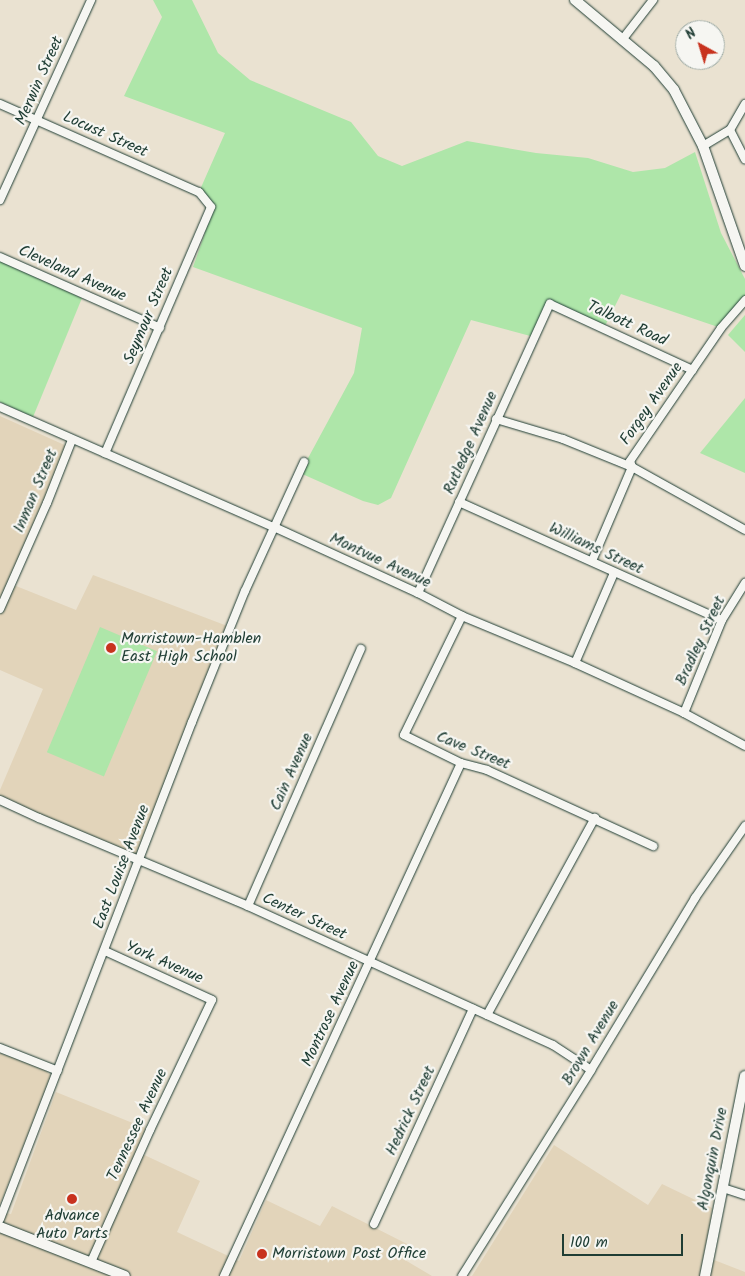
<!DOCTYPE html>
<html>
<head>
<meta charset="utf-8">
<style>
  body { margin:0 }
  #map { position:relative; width:745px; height:1276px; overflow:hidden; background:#eae2d1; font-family:Kalam,sans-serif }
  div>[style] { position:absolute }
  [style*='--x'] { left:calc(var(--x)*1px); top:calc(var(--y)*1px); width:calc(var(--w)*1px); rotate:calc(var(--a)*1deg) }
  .built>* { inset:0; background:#e2d4ba }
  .green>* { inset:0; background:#aee6a9; transform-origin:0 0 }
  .roads { filter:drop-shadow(0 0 1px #1f3d34) drop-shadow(0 0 1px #1f3d34) }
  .street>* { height:8px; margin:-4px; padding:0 4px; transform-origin:4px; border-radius:4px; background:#f6f6f2 }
  .secondary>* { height:10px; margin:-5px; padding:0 5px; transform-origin:5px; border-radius:5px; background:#f6f6f2 }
  .dots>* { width:14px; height:14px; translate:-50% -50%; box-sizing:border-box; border:2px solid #f6f6f2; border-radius:50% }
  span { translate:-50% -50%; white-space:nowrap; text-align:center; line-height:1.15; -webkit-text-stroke:4.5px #f6f6f2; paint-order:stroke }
  .street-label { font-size:16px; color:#1f3d34 }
  .poi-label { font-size:16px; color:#1f3d34 }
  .left { translate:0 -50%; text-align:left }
  .north { position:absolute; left:675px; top:20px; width:50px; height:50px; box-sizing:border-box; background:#f6f6f2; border:1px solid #a0aca6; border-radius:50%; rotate:321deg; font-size:14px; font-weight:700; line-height:20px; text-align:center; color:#1f3d34 }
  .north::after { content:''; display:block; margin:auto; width:18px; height:22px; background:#c8321e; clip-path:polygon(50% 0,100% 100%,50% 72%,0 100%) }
  .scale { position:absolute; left:562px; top:1234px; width:121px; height:22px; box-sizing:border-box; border:2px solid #1f3d34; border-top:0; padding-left:6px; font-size:15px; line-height:18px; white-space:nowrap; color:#1f3d34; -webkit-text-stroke:4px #f6f6f2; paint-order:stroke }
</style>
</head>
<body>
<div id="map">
  <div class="built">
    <i style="clip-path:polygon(0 416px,69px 447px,11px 584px,76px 610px,93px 575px,230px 627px,140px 860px,0 800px,0 790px,43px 689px,0 670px)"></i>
    <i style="clip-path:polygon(0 1053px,44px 1069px,51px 1076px,0 1205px)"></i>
    <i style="clip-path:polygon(56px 1092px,150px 1130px,140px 1153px,200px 1181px,177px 1232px,239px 1261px,266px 1200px,320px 1226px,332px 1206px,411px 1246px,405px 1260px,432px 1276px,0 1276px,0 1212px,11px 1214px)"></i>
    <i style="clip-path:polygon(554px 1145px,648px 1205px,662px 1184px,712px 1208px,709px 1258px,745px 1272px,745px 1276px,472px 1276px)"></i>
  </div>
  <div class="green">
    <i style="clip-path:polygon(153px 0,192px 0,218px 53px,250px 80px,351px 122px,378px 156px,402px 166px,467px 141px,536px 153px,588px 158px,633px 172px,665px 168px,695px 152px,721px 233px,745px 279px,745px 300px,721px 328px,621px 294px,604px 328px,550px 304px,534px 337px,471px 320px,391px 498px,378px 505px,363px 501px,300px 473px,354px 373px,362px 328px,193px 267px,205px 233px,201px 231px,211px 207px,199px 192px,225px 133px,124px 96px,162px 17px)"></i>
    <i style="clip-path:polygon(0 261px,82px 298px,33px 417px,0 402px)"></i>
    <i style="clip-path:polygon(745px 315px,745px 352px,728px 335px)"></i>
    <i style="clip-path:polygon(745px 398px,745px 473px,700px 453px)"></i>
    <i style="left:100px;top:627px;width:62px;height:136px;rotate:23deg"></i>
  </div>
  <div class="roads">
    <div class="street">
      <i style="--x:622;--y:40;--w:51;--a:-52.2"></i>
      <i style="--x:0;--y:104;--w:218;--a:23.9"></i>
      <i style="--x:199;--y:192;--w:19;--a:51"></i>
      <i style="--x:211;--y:207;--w:268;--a:113.3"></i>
      <i style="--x:730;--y:130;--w:33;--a:63"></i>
      <i style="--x:703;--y:146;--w:31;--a:-31"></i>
      <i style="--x:730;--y:130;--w:30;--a:-60"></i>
      <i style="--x:0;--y:200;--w:220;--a:-65.5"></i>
      <i style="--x:0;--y:257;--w:175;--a:23.9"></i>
      <i style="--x:0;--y:407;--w:299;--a:23.7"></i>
      <i style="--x:274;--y:527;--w:158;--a:24.6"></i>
      <i style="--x:418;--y:593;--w:50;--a:27.6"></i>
      <i style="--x:462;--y:616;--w:122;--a:22.6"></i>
      <i style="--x:575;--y:663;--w:120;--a:24.6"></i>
      <i style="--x:684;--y:713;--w:69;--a:28.4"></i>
      <i style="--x:496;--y:419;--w:70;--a:16.6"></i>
      <i style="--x:563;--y:439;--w:74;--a:22.1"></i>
      <i style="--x:632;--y:467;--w:129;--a:29.1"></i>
      <i style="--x:459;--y:502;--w:288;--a:24.2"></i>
      <i style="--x:592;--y:561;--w:102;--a:-66.9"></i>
      <i style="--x:632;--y:467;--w:6;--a:-108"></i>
      <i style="--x:630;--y:461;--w:161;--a:-55.6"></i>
      <i style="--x:721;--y:328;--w:37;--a:-49"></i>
      <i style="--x:418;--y:593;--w:318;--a:-65.5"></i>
      <i style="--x:550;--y:304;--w:157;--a:24.8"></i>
      <i style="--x:0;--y:609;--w:116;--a:-66.1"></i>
      <i style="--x:47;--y:503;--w:68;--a:-68.4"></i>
      <i style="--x:462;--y:616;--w:132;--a:116"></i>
      <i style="--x:404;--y:735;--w:64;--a:26.2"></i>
      <i style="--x:461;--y:763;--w:27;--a:15"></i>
      <i style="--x:487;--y:770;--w:183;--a:24.6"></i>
      <i style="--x:575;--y:663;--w:98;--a:-66.6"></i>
      <i style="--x:684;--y:713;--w:100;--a:-67.8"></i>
      <i style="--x:722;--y:620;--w:44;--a:-58.1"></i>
      <i style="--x:0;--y:800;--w:43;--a:24.8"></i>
      <i style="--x:39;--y:818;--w:227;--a:22.8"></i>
      <i style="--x:248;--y:906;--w:335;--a:24.5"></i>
      <i style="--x:553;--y:1045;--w:45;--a:33.3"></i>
      <i style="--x:248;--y:906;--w:281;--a:-66.3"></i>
      <i style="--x:487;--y:1015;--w:225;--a:-61.3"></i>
      <i style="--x:0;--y:1048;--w:62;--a:21.6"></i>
      <i style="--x:723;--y:1188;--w:23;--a:18"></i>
      <i style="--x:0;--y:1219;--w:533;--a:-68.88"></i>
      <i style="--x:192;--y:722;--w:141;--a:-68"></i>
      <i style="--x:245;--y:591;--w:142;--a:-65.4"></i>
      <i style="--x:374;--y:1224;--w:237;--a:-65.3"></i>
      <i style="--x:91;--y:1262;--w:145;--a:-65.9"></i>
      <i style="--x:150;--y:1130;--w:144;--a:-64.5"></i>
      <i style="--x:212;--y:1000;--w:118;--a:-155.4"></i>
      <i style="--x:224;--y:1276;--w:565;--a:-65.2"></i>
      <i style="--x:462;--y:1276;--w:243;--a:-57.9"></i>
      <i style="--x:591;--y:1070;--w:201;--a:-58.8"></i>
      <i style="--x:695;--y:898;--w:88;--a:-55.2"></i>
    </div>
    <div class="secondary">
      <i style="--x:575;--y:0;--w:103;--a:39.9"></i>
      <i style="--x:654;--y:66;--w:31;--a:50"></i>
      <i style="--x:674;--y:90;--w:63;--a:62.6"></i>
      <i style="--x:703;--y:146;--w:127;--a:70.7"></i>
      <i style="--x:0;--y:1227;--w:134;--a:21.4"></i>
      <i style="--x:705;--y:1276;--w:204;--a:-78.7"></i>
    </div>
  </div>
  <div class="dots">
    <i style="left:111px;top:648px;background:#c8321e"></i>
    <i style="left:72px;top:1199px;background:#c8321e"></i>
    <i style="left:262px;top:1254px;background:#c8321e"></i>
  </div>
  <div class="street-label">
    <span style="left:40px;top:81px;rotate:-66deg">Merwin Street</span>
    <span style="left:105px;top:135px;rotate:24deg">Locust Street</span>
    <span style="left:72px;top:274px;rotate:24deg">Cleveland Avenue</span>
    <span style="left:149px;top:316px;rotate:-67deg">Seymour Street</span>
    <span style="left:627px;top:324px;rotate:25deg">Talbott Road</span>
    <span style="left:652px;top:404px;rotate:-55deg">Forgey Avenue</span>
    <span style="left:471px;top:443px;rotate:-66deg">Rutledge Avenue</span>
    <span style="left:36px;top:491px;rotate:-67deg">Inman Street</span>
    <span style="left:596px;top:549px;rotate:25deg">Williams Street</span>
    <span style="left:380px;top:561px;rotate:25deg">Montvue Avenue</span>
    <span style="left:701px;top:641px;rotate:-65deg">Bradley Street</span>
    <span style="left:473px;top:751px;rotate:22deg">Cave Street</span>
    <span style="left:292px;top:772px;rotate:-66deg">Cain Avenue</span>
    <span style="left:122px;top:867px;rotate:-69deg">East Louise Avenue</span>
    <span style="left:304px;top:917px;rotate:25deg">Center Street</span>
    <span style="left:164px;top:963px;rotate:24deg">York Avenue</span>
    <span style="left:331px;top:1014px;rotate:-65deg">Montrose Avenue</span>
    <span style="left:591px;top:1043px;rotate:-59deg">Brown Avenue</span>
    <span style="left:411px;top:1111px;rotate:-65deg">Hedrick Street</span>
    <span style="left:138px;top:1125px;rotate:-65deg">Tennessee Avenue</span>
    <span style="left:713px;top:1159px;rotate:-79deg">Algonquin Drive</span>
  </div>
  <div class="poi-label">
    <span class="left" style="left:121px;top:648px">Morristown-Hamblen<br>East High School</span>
    <span style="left:72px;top:1225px">Advance<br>Auto Parts</span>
    <span class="left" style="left:272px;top:1254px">Morristown Post Office</span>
  </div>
  <div class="north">N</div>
  <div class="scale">100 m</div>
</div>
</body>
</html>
